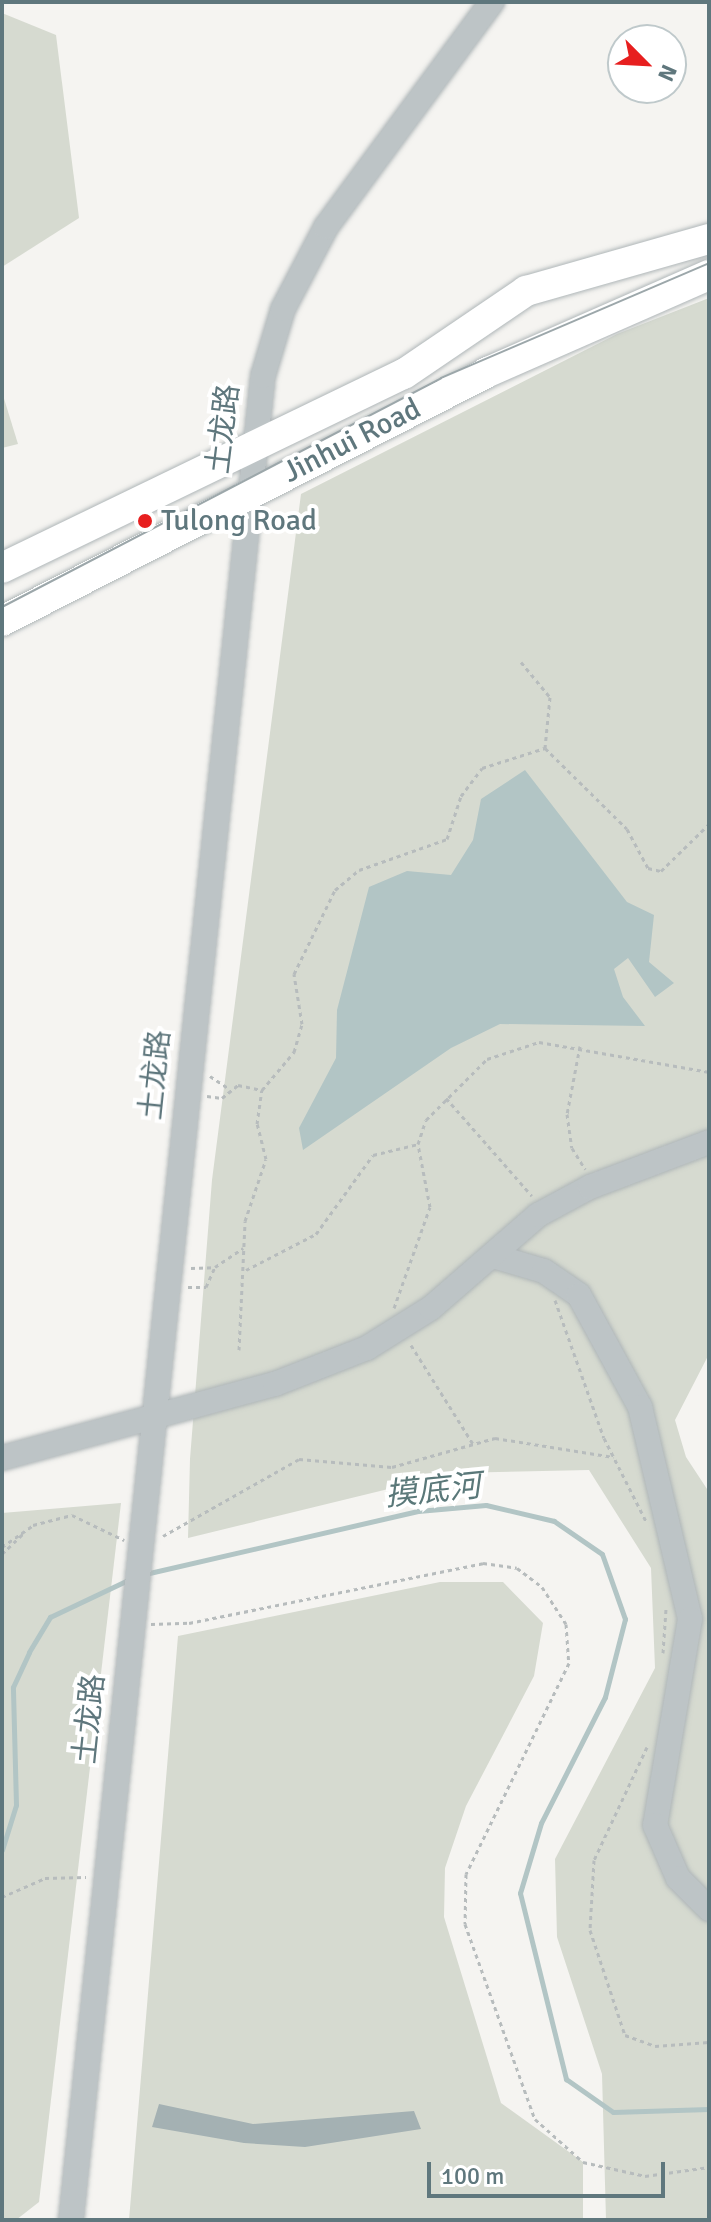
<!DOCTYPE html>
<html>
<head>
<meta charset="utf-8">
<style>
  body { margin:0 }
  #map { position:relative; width:711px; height:2222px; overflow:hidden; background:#f5f4f1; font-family:Signika,"Noto Sans SC",sans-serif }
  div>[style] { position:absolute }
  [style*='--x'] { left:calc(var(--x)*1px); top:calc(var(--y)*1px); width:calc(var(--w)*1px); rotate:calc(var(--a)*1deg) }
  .green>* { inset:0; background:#d6dad0 }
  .water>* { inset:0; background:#b2c5c5 }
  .stream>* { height:5px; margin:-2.5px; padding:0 2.5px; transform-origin:2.5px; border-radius:2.5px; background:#b2c5c5 }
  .building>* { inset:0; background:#a4b1b3 }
  .path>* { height:3px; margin-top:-1.5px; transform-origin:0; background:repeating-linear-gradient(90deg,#b7bcbd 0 4px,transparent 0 8px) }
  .roads { filter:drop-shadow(0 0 2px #afb6b8) drop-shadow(0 0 2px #afb6b8) }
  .minor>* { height:24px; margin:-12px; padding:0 12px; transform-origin:12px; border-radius:12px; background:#bdc4c6 }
  .major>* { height:30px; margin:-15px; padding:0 15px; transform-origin:15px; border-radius:15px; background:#fff }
  .tram>* { height:2px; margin:-1px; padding:0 1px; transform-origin:1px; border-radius:1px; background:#9ca7aa }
  .dots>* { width:22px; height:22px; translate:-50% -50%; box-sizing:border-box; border:4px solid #fff; border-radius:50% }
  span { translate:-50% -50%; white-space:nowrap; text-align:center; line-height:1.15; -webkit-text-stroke:8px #fff; paint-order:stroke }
  .street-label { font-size:30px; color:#5f777d }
  .poi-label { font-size:30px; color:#5f777d }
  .left { translate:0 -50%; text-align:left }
  .water-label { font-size:32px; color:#5a7879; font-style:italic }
  .frame { position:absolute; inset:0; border:4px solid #5f777d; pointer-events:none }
  .north { position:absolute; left:607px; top:24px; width:80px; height:80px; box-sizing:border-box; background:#fff; border:2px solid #bfc9cb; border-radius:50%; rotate:114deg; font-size:22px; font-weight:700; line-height:32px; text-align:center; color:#5f777d }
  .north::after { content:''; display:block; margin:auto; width:28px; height:36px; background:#e71f1f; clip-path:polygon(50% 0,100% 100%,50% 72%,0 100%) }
  .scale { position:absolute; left:427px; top:2162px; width:238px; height:36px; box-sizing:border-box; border:4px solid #5f777d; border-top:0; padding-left:10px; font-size:24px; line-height:28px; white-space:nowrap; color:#5f777d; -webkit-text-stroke:6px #fff; paint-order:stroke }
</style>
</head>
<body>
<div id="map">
  <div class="green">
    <i style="clip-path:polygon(2px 13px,56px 35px,79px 218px,2px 267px)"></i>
    <i style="clip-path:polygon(709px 298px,709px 1354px,675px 1420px,686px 1457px,709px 1492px,709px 2220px,606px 2220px,602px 2074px,557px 1937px,555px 1859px,655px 1668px,651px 1568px,589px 1470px,454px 1473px,188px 1538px,190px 1459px,212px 1180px,301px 494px,617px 334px)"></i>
    <i style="clip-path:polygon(2px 392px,18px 444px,2px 448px)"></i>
    <i style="clip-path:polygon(121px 1503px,39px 2202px,16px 2220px,2px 2220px,2px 1513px)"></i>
    <i style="clip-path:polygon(440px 1582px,503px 1582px,543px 1623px,534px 1676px,466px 1806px,445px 1868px,444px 1917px,501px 2103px,583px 2162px,583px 2220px,129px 2220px,178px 1636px)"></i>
  </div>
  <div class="water">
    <i style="clip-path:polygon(525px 770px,627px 902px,654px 915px,649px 962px,674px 983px,655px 997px,628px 958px,614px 969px,623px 997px,645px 1026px,500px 1024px,451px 1048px,303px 1150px,299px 1128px,336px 1058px,337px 1010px,369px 887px,407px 871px,451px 875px,473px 840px,481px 799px)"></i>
  </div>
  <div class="stream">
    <i style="--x:145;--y:1574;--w:280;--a:-13"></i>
    <i style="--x:418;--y:1511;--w:68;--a:-5"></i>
    <i style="--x:486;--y:1505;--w:70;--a:13.2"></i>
    <i style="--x:554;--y:1521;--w:58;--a:34.5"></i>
    <i style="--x:602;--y:1554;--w:69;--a:70.5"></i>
    <i style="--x:625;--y:1619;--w:81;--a:104.4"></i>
    <i style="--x:605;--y:1697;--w:141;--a:116.9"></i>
    <i style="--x:541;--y:1823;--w:73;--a:106.7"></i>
    <i style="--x:520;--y:1893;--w:192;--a:76.1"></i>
    <i style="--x:566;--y:2079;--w:57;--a:35.1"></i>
    <i style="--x:613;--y:2112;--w:96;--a:-1.8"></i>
    <i style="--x:2;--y:1850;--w:47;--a:-72.7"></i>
    <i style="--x:16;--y:1805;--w:118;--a:-91.5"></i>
    <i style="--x:13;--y:1687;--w:38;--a:-65"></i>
    <i style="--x:29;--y:1652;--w:41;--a:-59"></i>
    <i style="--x:50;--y:1617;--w:91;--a:-25.4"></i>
  </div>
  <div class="building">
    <i style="clip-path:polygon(159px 2104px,253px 2124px,414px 2111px,421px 2129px,305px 2147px,244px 2143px,152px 2127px)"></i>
  </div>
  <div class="path">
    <i style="--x:521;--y:662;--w:45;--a:50.4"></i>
    <i style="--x:550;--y:697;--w:51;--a:95.6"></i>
    <i style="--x:580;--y:1046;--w:69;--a:100.8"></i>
    <i style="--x:567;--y:1114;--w:34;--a:82"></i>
    <i style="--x:572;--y:1148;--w:25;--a:58"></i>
    <i style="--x:210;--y:1076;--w:23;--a:34"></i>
    <i style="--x:207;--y:1096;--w:15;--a:8"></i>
    <i style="--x:222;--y:1098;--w:21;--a:-39"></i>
    <i style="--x:238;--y:1085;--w:25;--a:12"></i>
    <i style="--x:446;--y:1098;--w:130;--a:48.7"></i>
    <i style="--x:191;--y:1268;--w:24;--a:-2"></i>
    <i style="--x:246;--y:1270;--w:79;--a:-27.2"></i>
    <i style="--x:316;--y:1234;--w:97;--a:-54.2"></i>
    <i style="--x:373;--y:1155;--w:46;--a:-13.7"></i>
    <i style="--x:188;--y:1287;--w:18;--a:0"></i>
    <i style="--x:206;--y:1287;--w:22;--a:-66"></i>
    <i style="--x:215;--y:1267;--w:34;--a:-34"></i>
    <i style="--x:555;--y:1300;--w:146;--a:70.5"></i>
    <i style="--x:604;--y:1438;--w:93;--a:63.2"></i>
    <i style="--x:394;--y:1308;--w:107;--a:-70.4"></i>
    <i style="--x:430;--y:1207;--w:64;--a:-100.8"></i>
    <i style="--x:418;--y:1144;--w:25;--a:-72"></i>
    <i style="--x:426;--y:1120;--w:86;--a:-45"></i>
    <i style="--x:487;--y:1059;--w:55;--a:-18.1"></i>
    <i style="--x:539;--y:1042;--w:173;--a:10"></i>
    <i style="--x:411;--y:1345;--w:117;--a:57.9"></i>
    <i style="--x:239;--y:1350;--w:129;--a:-87.3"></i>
    <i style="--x:245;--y:1221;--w:65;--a:-71.3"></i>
    <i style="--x:266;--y:1159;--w:36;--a:-104"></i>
    <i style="--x:257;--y:1124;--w:34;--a:-82"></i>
    <i style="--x:262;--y:1090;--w:50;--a:-49.9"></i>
    <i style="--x:294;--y:1052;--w:29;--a:-74"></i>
    <i style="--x:302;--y:1024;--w:51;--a:-99.1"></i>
    <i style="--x:294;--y:974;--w:93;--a:-64"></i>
    <i style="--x:335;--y:890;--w:31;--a:-40"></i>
    <i style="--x:359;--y:870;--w:93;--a:-19.4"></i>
    <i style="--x:447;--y:839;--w:45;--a:-72"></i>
    <i style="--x:461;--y:796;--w:35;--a:-53"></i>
    <i style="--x:482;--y:768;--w:66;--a:-17.6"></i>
    <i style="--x:545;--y:748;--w:115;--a:44.6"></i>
    <i style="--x:627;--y:829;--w:44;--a:61.7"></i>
    <i style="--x:648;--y:868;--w:13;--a:13"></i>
    <i style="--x:661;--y:871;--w:67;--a:-44.4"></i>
    <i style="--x:163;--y:1536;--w:156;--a:-29.5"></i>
    <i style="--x:299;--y:1459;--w:93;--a:4.9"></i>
    <i style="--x:392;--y:1467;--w:107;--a:-15.7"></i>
    <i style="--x:495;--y:1438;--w:120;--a:9.1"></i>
    <i style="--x:2;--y:1547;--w:38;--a:-35"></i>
    <i style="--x:33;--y:1525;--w:40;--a:-14.4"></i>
    <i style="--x:72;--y:1515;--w:58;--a:25.7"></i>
    <i style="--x:2;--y:1554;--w:30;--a:-44"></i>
    <i style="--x:151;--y:1624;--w:38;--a:-2"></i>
    <i style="--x:189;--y:1623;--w:300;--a:-11.5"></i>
    <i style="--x:483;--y:1563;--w:34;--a:8"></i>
    <i style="--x:517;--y:1568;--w:31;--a:37"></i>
    <i style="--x:542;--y:1587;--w:44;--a:57"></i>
    <i style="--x:566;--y:1624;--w:39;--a:86"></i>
    <i style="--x:569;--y:1663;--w:235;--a:116"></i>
    <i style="--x:466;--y:1874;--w:50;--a:91.1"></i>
    <i style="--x:465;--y:1924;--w:207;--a:70.3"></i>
    <i style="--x:535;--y:2119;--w:64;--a:41.9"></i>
    <i style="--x:583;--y:2162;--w:64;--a:12.7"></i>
    <i style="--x:645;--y:2176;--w:65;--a:-8"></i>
    <i style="--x:663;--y:1653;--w:44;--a:-86.1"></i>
    <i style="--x:647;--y:1747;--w:125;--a:115.1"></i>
    <i style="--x:594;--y:1860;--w:70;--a:93.3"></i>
    <i style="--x:590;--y:1930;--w:111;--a:71.6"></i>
    <i style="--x:625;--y:2035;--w:32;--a:20"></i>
    <i style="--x:655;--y:2046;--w:54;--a:-4.2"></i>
    <i style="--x:2;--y:1897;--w:47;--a:-23.8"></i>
    <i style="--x:45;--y:1878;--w:41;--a:-1.4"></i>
  </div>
  <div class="roads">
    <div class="minor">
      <i style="--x:493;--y:1256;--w:53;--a:16.4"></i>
      <i style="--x:544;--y:1271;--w:42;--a:34.4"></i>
      <i style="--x:579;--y:1295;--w:128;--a:61.4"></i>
      <i style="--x:640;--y:1407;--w:218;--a:76.7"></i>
      <i style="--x:690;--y:1619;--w:209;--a:99.6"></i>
      <i style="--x:655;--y:1825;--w:58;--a:66.5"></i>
      <i style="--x:678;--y:1878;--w:44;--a:45"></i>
      <i style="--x:2;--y:1458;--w:283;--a:-15.2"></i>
      <i style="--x:275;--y:1384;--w:99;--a:-21.4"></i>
      <i style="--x:367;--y:1348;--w:75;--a:-32"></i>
      <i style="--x:431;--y:1308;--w:142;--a:-41"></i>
      <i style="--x:538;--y:1215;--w:59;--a:-28.3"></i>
      <i style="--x:590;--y:1187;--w:127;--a:-20.7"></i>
      <i style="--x:71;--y:2220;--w:1854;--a:-84.06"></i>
      <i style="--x:263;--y:376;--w:70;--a:-73.4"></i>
      <i style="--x:283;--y:309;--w:93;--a:-62.3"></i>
      <i style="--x:326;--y:227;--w:280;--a:-53.6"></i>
    </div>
    <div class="major">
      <i style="--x:2;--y:568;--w:446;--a:-25.8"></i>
      <i style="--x:404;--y:374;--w:148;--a:-34.2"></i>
      <i style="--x:526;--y:291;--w:190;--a:-15.9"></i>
      <i style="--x:2;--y:621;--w:546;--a:-27.13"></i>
      <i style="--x:488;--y:372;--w:241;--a:-23.7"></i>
    </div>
  </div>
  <div class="tram">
    <i style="--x:2;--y:607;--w:495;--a:-27.5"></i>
    <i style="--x:441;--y:378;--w:292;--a:-23.2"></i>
  </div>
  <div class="dots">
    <i style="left:145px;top:521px;background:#e71f1f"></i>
  </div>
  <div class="street-label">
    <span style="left:224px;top:429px;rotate:-83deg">土龙路</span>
    <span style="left:352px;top:441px;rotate:-27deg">Jinhui Road</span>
    <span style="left:156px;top:1075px;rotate:-84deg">土龙路</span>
    <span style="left:90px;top:1719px;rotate:-84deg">土龙路</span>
  </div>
  <div class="poi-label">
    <span class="left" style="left:161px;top:521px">Tulong Road</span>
  </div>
  <div class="water-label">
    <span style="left:433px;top:1491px;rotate:-6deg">摸底河</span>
  </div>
  <div class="frame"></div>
  <div class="north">N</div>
  <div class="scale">100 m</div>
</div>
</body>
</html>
